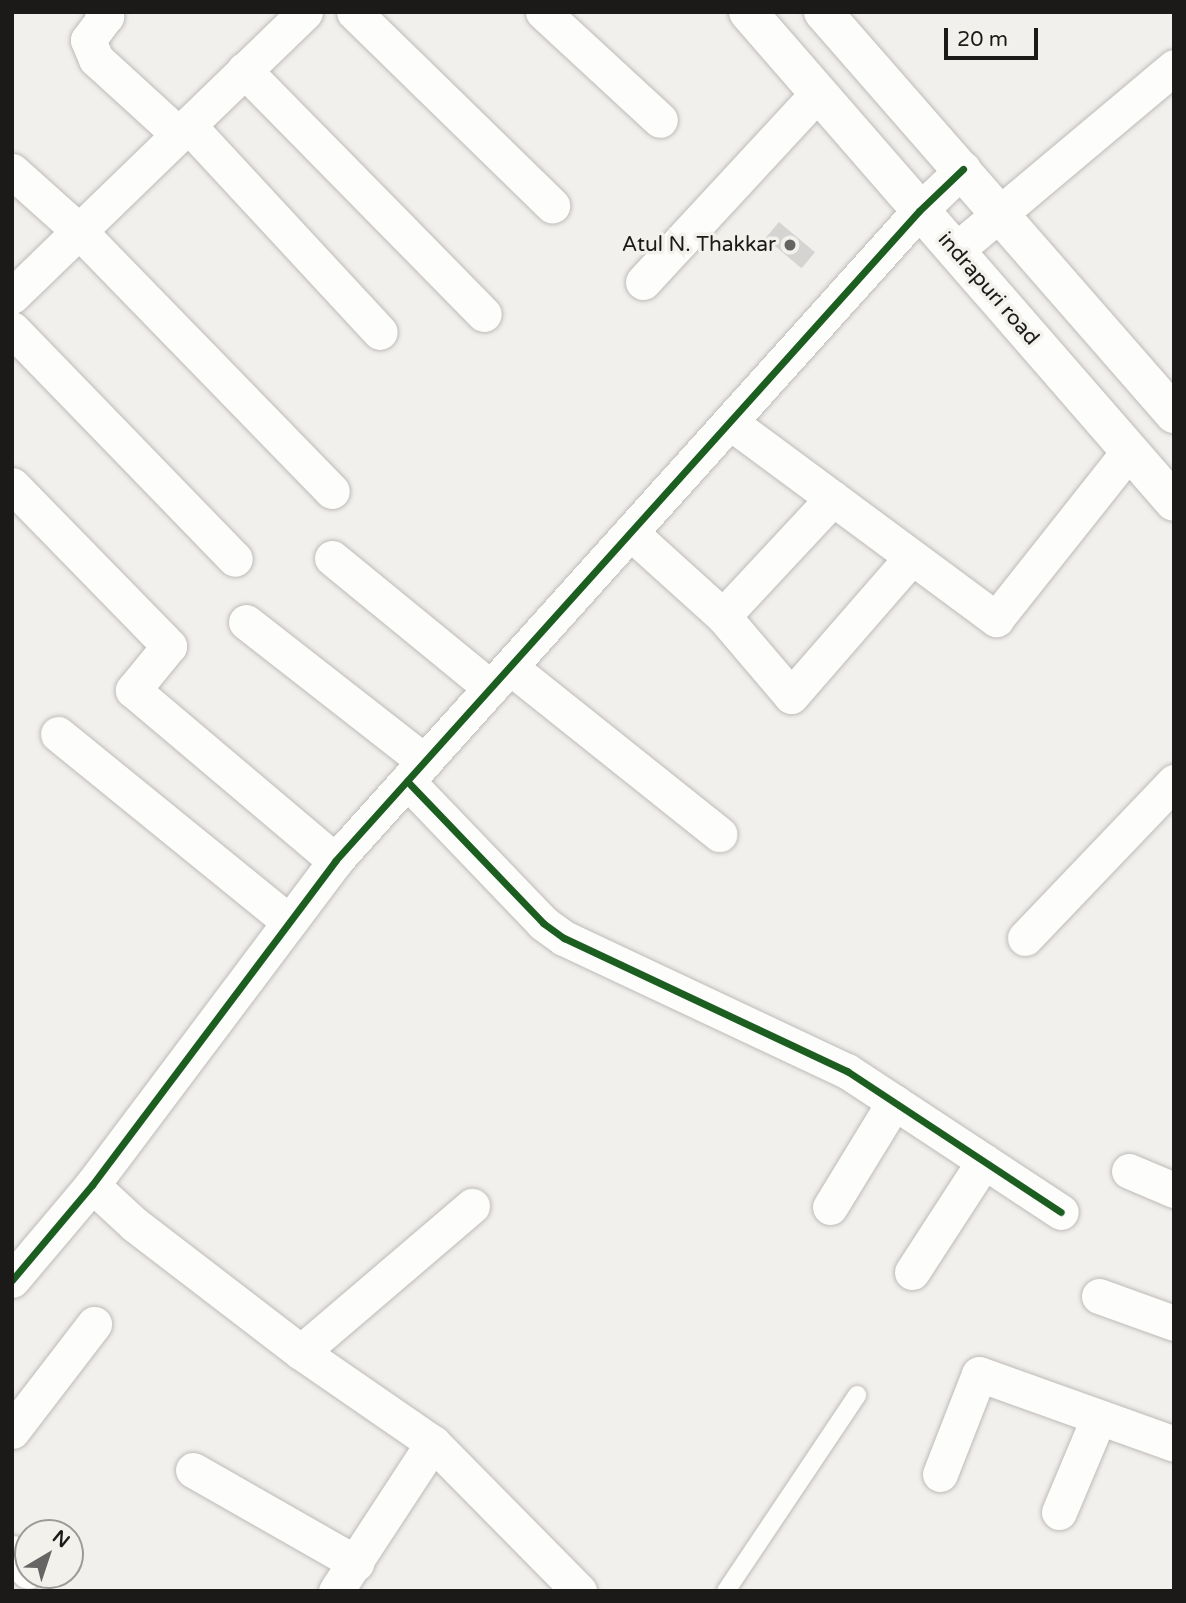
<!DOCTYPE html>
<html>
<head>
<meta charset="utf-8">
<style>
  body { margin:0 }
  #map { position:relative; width:1186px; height:1603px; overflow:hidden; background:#f2f0ed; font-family:"Varela Round",sans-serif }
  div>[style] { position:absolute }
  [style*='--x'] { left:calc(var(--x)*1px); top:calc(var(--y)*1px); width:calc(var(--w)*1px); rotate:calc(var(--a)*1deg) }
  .building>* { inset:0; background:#d5d4d2; transform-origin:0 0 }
  .roads { filter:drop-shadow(0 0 2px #bdbbb9) drop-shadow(0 0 2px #bdbbb9) }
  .lane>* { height:18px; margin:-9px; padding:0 9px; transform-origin:9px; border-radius:9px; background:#fdfdfc }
  .street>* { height:35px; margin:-17.5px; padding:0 17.5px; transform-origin:17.5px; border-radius:17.5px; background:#fdfdfc }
  .primary>* { height:38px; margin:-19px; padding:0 19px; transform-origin:19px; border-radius:19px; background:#fdfdfc }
  .cycleway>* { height:7px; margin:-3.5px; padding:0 3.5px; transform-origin:3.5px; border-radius:3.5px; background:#1b5e20 }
  .dots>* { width:19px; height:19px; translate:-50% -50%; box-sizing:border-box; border:4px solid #f3f1ec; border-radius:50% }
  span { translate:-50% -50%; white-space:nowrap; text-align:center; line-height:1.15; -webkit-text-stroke:7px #f3f1ec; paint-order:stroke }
  .poi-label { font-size:21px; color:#1b1a19 }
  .right { translate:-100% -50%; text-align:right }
  .street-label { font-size:21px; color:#1b1a19 }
  .frame { position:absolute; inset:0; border:14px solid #1b1a19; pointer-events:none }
  .north { position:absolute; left:14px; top:1519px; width:70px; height:70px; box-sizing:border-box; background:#f3f1ec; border:2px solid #9d9b98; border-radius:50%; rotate:39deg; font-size:19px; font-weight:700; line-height:28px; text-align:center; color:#1b1a19 }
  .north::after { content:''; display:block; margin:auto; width:24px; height:32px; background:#666563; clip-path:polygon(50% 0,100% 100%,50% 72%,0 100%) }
  .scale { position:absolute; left:944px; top:28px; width:94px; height:32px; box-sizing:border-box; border:4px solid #1b1a19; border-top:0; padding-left:9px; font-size:21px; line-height:24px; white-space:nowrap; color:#1b1a19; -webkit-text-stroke:5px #f3f1ec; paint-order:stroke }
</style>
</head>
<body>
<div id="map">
  <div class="building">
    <i style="left:779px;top:222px;width:47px;height:21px;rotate:40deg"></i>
  </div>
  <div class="roads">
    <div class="lane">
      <i style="--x:726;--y:1591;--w:236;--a:-56.2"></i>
    </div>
    <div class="street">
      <i style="--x:102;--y:12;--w:6;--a:45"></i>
      <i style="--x:106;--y:16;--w:30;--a:127"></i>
      <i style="--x:88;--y:40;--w:21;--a:67"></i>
      <i style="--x:96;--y:59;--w:111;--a:42.4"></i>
      <i style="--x:354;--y:12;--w:277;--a:44.3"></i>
      <i style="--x:543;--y:12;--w:159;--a:42.7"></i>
      <i style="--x:244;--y:70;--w:342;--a:45.5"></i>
      <i style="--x:188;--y:125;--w:282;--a:47.2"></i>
      <i style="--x:12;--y:171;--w:89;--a:41.8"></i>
      <i style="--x:78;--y:230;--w:364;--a:45.8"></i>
      <i style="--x:955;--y:251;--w:286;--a:-40"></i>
      <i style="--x:643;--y:282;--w:258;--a:-47.2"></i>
      <i style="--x:12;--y:296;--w:408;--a:-44.1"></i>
      <i style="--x:12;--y:329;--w:320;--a:45.9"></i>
      <i style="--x:731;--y:423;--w:330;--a:36.5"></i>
      <i style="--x:996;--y:619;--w:216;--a:-51.6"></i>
      <i style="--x:12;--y:485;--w:225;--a:45.7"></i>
      <i style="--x:169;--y:646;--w:57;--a:129.3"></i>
      <i style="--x:133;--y:690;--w:265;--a:40.2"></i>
      <i style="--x:631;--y:533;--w:124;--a:42.1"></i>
      <i style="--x:723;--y:616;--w:161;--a:-47"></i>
      <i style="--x:332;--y:558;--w:205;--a:39.3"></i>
      <i style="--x:723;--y:616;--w:105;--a:49.6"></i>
      <i style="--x:791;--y:696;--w:184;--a:-49"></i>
      <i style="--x:246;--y:622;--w:227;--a:38"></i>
      <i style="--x:510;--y:667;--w:268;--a:38.6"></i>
      <i style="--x:58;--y:734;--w:298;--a:39.1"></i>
      <i style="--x:407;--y:781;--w:197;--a:46.2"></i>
      <i style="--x:543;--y:923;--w:26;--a:36"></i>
      <i style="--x:564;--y:938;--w:313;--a:25.2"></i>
      <i style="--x:847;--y:1071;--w:256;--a:33.4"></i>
      <i style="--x:1025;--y:938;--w:216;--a:-46.3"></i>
      <i style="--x:1129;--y:1171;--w:49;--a:22.9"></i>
      <i style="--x:92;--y:1185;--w:57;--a:42.9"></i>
      <i style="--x:134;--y:1224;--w:210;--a:37.5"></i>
      <i style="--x:301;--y:1352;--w:160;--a:34.6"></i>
      <i style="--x:433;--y:1443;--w:208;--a:45.4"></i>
      <i style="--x:830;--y:1207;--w:123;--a:-58.6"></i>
      <i style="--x:912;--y:1272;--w:132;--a:-57"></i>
      <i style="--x:12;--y:1280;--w:124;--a:-49.9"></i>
      <i style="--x:92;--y:1185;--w:405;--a:-53.1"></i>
      <i style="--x:335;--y:861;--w:874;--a:-48.06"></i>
      <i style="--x:919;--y:211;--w:61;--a:-43.7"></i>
      <i style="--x:1099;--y:1296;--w:80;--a:19.8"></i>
      <i style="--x:301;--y:1352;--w:225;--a:-40.5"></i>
      <i style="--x:12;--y:1431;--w:135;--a:-52.5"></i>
      <i style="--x:193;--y:1470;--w:188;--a:29.7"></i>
      <i style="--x:940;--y:1474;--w:107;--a:-68.7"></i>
      <i style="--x:979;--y:1374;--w:207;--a:19.7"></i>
      <i style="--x:1059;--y:1512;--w:101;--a:-67.2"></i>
      <i style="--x:12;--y:1553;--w:24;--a:48"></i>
      <i style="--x:336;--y:1591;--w:177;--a:-56.8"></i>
    </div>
    <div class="primary">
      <i style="--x:748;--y:12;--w:649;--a:49"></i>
      <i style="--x:823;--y:12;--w:534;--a:48.87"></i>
    </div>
  </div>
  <div class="cycleway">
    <i style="--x:407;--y:781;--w:197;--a:46.2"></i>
    <i style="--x:543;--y:923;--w:26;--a:36"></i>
    <i style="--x:564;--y:938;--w:313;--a:25.2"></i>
    <i style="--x:847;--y:1071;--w:256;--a:33.4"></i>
    <i style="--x:12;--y:1280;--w:124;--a:-49.9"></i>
    <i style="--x:92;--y:1185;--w:405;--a:-53.1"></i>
    <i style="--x:335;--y:861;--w:874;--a:-48.06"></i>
    <i style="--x:919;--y:211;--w:61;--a:-43.7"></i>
  </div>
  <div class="dots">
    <i style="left:790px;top:245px;background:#666563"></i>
  </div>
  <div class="poi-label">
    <span class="right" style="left:776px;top:245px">Atul N. Thakkar</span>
  </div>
  <div class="street-label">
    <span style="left:988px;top:289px;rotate:49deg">indrapuri road</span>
  </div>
  <div class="frame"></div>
  <div class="north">N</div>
  <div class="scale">20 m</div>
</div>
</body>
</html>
